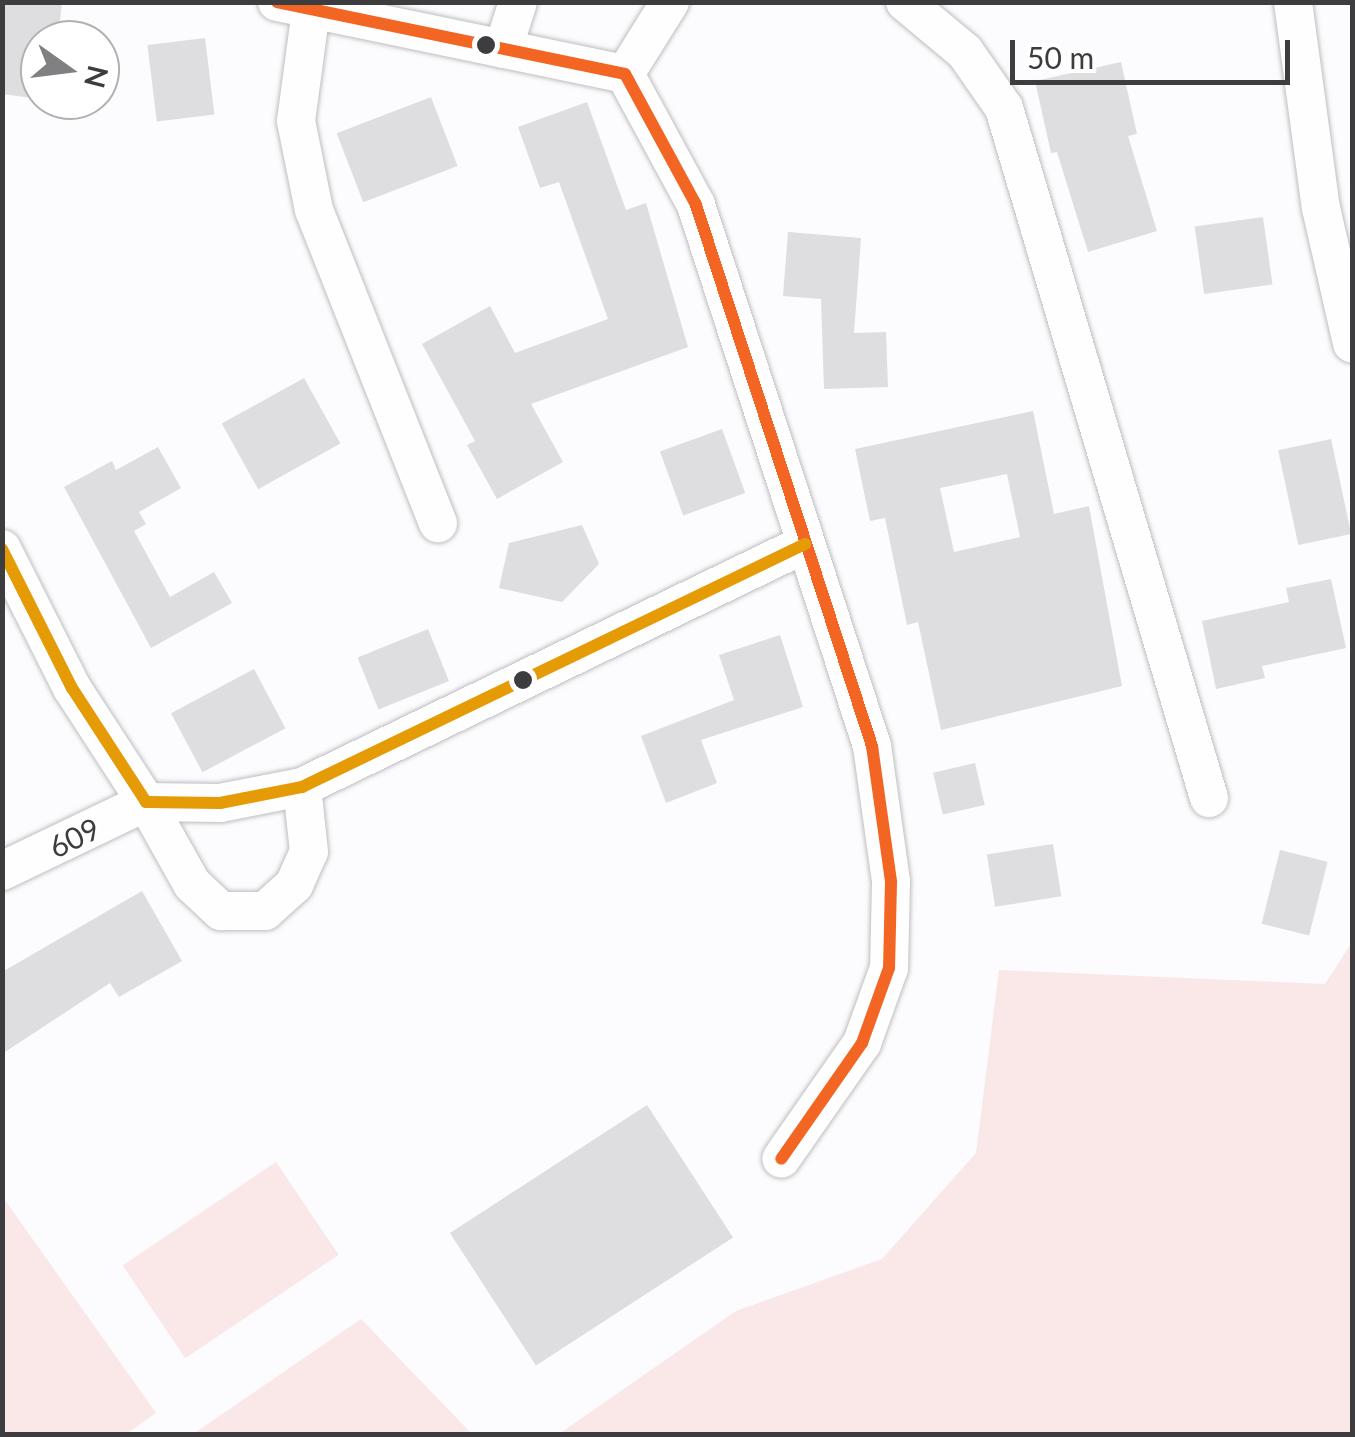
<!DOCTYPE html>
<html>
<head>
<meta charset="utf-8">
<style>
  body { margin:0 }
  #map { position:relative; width:1355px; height:1437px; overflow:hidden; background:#fcfbfd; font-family:Lato,sans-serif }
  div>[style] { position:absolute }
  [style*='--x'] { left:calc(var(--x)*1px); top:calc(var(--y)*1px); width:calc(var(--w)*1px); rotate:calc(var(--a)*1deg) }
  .green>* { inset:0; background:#fae7e8; transform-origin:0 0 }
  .building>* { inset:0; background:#dedddf; transform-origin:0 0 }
  .roads { filter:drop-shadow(0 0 2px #bfbebf) drop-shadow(0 0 2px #bfbebf) }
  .minor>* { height:38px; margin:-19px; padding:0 19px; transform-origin:19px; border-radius:19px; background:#fffeff }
  .bus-1>* { height:12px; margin:-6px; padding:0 6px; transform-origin:6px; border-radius:6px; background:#f26522 }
  .bus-2>* { height:12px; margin:-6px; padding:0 6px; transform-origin:6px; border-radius:6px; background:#e49b06 }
  .dots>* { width:28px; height:28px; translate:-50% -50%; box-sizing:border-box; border:5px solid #fff; border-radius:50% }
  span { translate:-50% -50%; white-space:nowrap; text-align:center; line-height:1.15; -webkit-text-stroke:8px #fff; paint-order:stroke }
  .street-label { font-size:30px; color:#3d3c3e }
  .frame { position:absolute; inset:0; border:5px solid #3d3c3e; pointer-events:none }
  .north { position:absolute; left:20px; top:20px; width:100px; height:100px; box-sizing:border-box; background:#fff; border:2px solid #b1b1b2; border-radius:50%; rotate:104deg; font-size:28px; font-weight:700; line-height:40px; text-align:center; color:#3d3c3e }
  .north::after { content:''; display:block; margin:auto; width:35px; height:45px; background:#807f81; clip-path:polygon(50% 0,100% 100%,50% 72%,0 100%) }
  .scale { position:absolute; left:1010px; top:40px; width:280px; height:45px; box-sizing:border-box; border:5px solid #3d3c3e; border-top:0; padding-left:12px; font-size:30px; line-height:35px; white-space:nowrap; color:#3d3c3e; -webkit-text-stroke:8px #fff; paint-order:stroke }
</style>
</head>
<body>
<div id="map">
  <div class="green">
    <i style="clip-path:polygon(1352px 942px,1352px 1434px,559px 1434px,736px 1311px,882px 1259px,976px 1153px,999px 970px,1325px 984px)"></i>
    <i style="left:276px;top:1162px;width:112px;height:185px;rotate:56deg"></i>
    <i style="clip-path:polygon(2px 1196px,156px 1413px,126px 1434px,3px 1434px)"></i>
    <i style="clip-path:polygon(361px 1319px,472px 1434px,193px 1434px)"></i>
  </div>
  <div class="building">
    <i style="clip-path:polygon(2px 2px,62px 2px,58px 40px,40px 40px,40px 99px,2px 94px)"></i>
    <i style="left:205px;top:38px;width:77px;height:58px;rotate:83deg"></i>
    <i style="clip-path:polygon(1121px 62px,1137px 134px,1128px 136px,1157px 231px,1088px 252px,1057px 152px,1051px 153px,1035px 81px)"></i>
    <i style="left:431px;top:97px;width:74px;height:101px;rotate:69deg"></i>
    <i style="clip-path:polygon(587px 102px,626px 210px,646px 203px,688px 347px,531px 404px,563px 462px,497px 499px,467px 445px,475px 441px,422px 344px,490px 306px,515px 353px,608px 319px,559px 182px,540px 188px,518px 127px)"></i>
    <i style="left:1263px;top:217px;width:68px;height:69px;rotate:82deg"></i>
    <i style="clip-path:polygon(788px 232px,861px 238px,854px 333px,886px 332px,888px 387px,824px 389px,821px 299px,783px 296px)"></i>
    <i style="left:304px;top:378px;width:75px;height:94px;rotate:61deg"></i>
    <i style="clip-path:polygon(evenodd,1033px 411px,1054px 514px,1089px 506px,1122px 686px,941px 730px,918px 622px,907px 625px,885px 518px,870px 521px,855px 449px,1033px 411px,1007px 474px,1020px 537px,954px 552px,940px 488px,1007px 474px)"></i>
    <i style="left:722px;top:429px;width:68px;height:66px;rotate:70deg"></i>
    <i style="left:1331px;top:439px;width:97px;height:54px;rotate:78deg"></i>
    <i style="clip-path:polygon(158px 447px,181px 488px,139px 512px,146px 524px,134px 531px,170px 597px,214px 572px,232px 603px,151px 648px,64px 487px,112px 461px,116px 470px)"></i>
    <i style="clip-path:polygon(582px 525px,599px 564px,562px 602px,499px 588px,509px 543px)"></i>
    <i style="clip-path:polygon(1331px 579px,1346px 648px,1262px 666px,1265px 678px,1216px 689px,1202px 621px,1289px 602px,1286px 588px)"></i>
    <i style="left:428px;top:629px;width:56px;height:76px;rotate:68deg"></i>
    <i style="clip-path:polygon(780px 635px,803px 707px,701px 740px,717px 783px,666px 803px,641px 736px,734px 700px,719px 655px)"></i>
    <i style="left:254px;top:669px;width:67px;height:94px;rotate:62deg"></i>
    <i style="left:975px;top:763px;width:43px;height:43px;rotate:77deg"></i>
    <i style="left:1053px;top:844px;width:53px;height:67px;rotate:81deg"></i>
    <i style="left:1280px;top:850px;width:49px;height:76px;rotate:14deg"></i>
    <i style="clip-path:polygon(142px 891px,182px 961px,119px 997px,110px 983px,2px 1054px,2px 972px)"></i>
    <i style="left:647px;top:1105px;width:158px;height:235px;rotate:57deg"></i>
  </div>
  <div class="roads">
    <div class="minor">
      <i style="--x:277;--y:2;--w:355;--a:11.7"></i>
      <i style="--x:625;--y:74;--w:149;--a:61.5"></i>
      <i style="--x:696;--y:205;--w:569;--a:71.98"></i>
      <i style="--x:872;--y:746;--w:137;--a:82"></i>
      <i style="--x:891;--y:882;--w:86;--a:91.3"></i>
      <i style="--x:889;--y:968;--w:80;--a:109.8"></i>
      <i style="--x:862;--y:1043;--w:141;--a:124.9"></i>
      <i style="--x:905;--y:2;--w:78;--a:39.8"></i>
      <i style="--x:965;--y:52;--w:68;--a:55.1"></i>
      <i style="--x:1004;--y:108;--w:720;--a:73.45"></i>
      <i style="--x:1293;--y:2;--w:208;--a:82.3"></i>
      <i style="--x:1321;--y:208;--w:139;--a:77.1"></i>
      <i style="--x:311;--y:10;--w:112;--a:97.7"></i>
      <i style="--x:296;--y:121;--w:91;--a:78.6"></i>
      <i style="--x:314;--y:210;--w:337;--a:68.4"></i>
      <i style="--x:503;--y:49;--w:49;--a:-72.3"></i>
      <i style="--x:625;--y:74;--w:85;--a:-58"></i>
      <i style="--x:2;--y:549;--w:156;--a:63.3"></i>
      <i style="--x:72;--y:688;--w:136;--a:57"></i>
      <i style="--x:146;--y:802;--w:74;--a:0.8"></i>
      <i style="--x:220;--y:803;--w:84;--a:-11"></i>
      <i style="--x:302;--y:787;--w:559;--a:-25.79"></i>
      <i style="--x:2;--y:871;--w:160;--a:-25.6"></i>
      <i style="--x:146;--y:802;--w:94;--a:60.7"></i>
      <i style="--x:192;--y:884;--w:40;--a:43"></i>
      <i style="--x:221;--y:911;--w:44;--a:0"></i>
      <i style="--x:265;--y:911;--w:39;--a:-42"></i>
      <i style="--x:294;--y:885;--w:36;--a:-66"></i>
      <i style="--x:309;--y:852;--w:65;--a:-96.1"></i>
    </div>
  </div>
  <div class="bus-1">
    <i style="--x:277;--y:2;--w:355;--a:11.7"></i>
    <i style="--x:625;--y:74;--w:149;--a:61.5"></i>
    <i style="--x:696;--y:205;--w:569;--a:71.98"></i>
    <i style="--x:872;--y:746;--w:137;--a:82"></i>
    <i style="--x:891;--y:882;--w:86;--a:91.3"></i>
    <i style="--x:889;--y:968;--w:80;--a:109.8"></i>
    <i style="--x:862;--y:1043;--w:141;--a:124.9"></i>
  </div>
  <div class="bus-2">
    <i style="--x:2;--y:549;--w:156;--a:63.3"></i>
    <i style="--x:72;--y:688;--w:136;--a:57"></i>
    <i style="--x:146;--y:802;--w:74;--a:0.8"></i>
    <i style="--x:220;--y:803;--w:84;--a:-11"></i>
    <i style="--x:302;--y:787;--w:559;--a:-25.79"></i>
  </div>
  <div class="dots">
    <i style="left:486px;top:45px;background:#3d3c3e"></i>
    <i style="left:523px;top:680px;background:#3d3c3e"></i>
  </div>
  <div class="street-label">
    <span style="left:74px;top:837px;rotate:-26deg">609</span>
  </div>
  <div class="frame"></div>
  <div class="north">N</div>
  <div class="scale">50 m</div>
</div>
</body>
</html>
